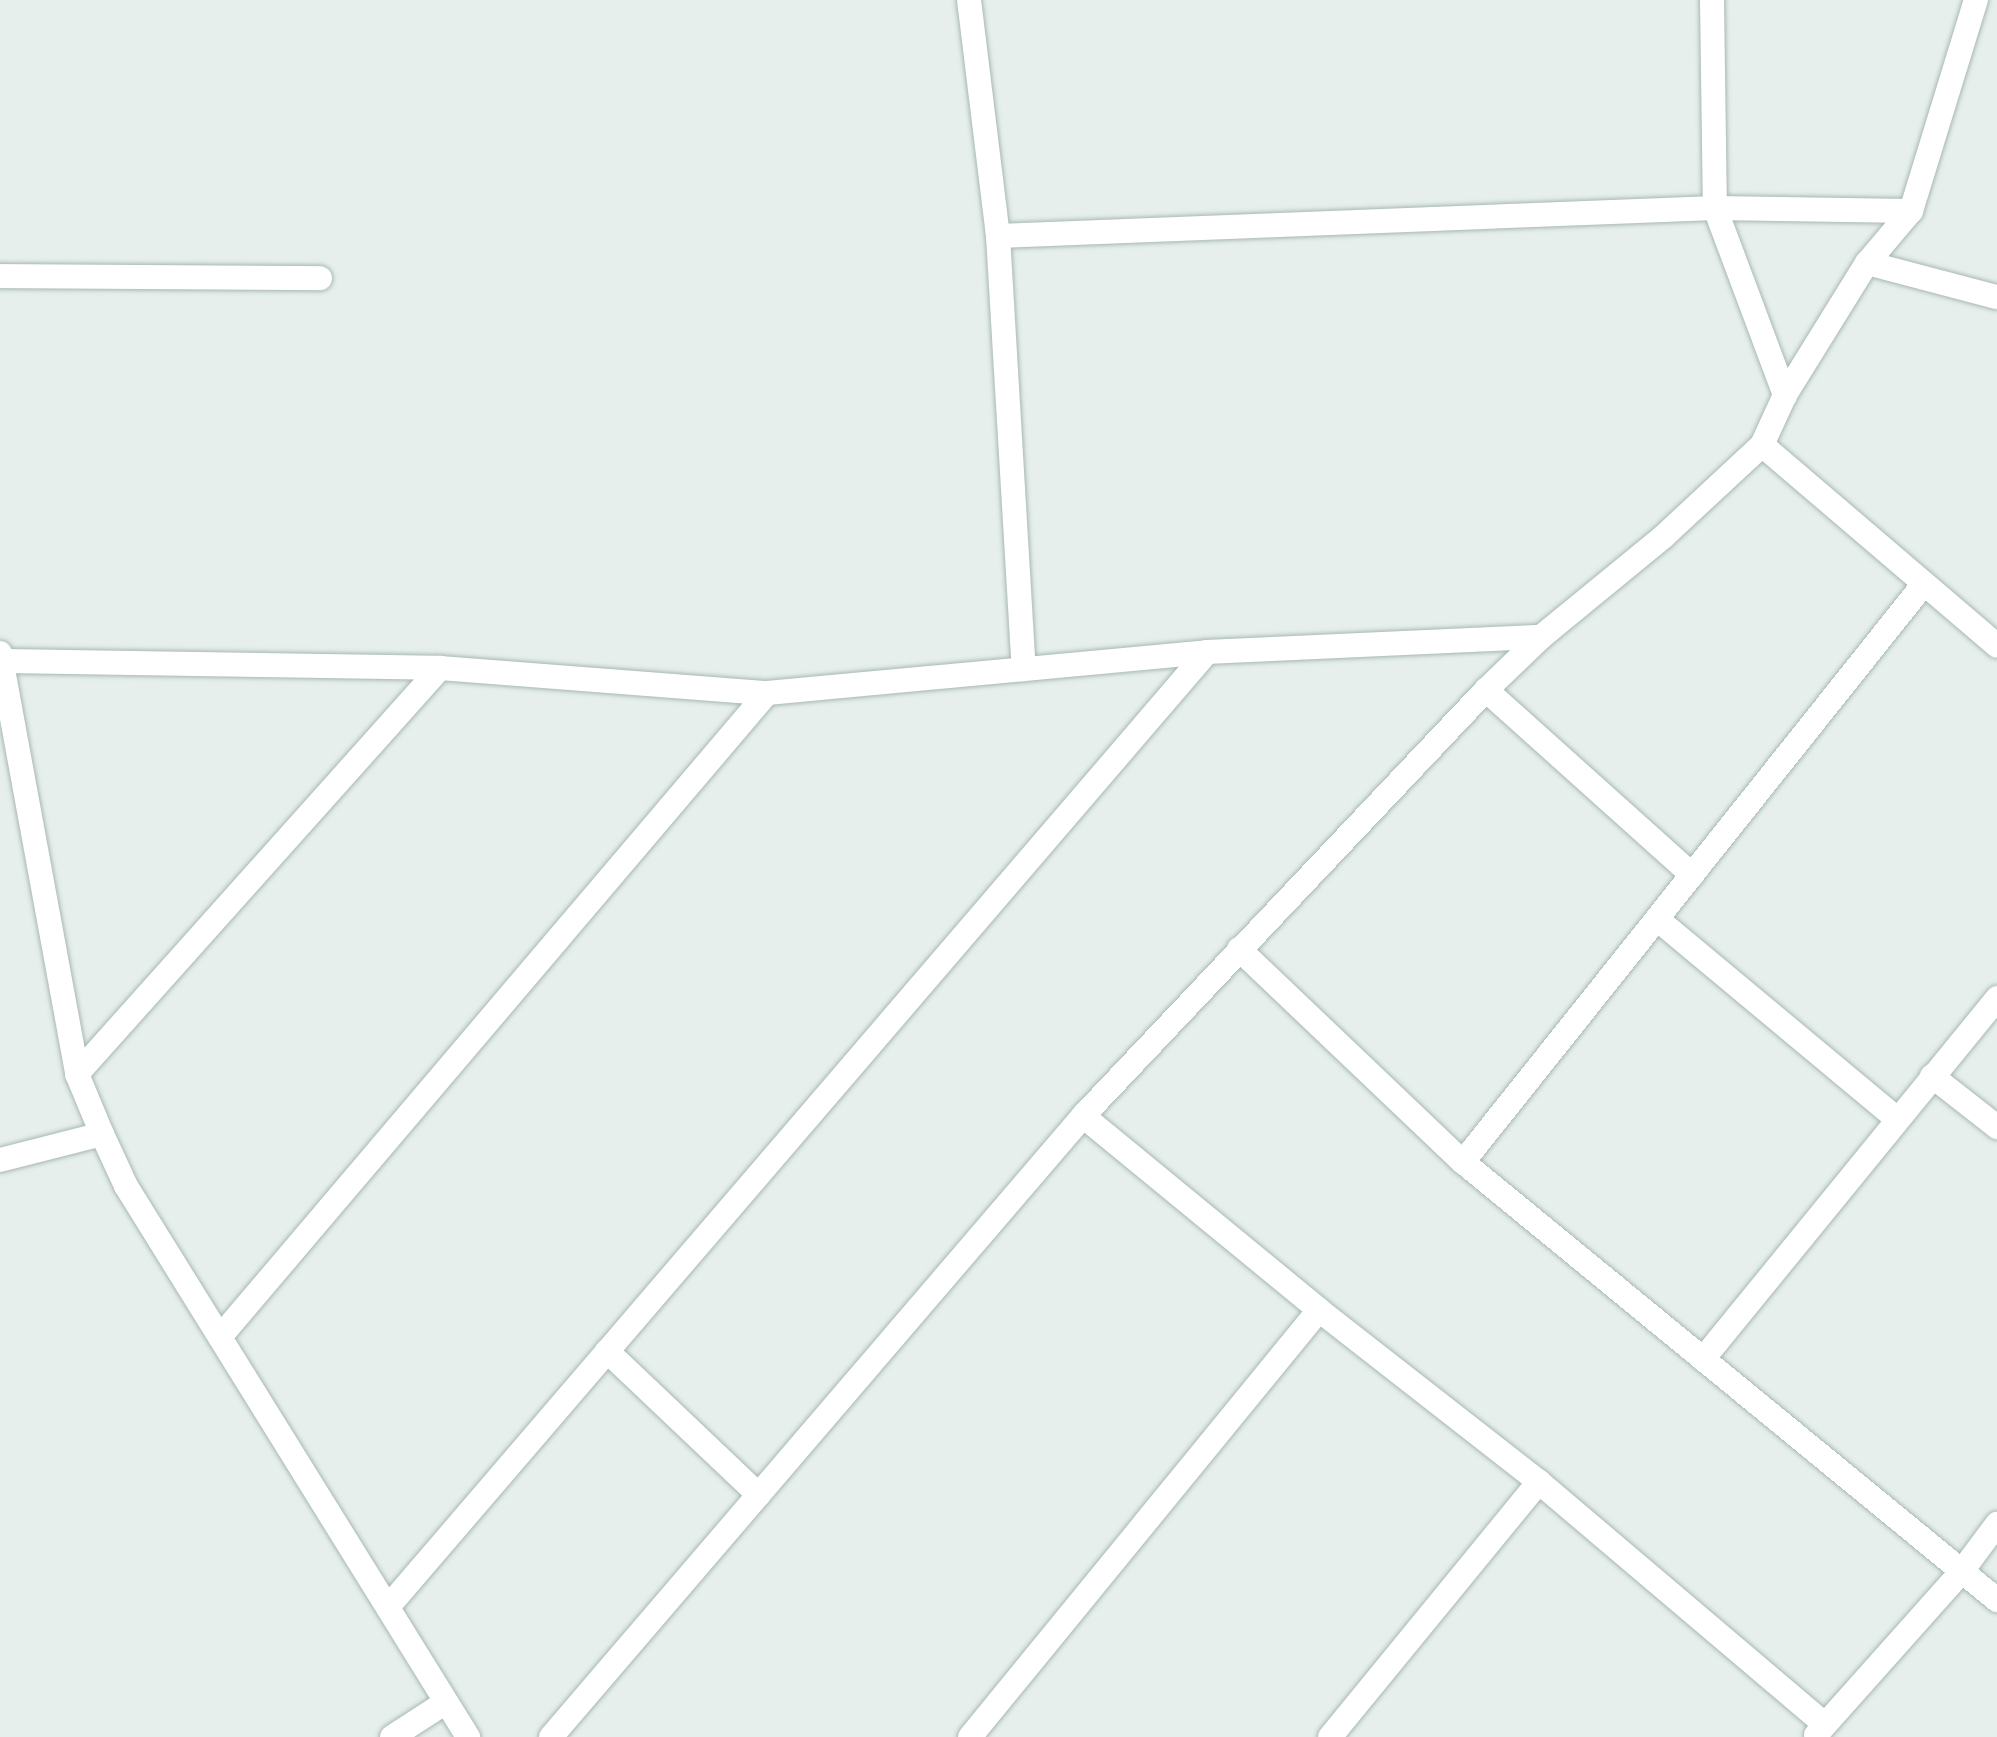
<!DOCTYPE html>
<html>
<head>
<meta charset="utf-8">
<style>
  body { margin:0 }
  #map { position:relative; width:1997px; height:1737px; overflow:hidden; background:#e6efeb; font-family:"Roboto Condensed",sans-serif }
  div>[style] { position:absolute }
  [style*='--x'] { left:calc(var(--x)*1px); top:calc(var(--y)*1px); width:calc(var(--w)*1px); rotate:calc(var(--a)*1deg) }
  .roads { filter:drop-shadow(0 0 2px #a8b8b2) drop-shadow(0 0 2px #a8b8b2) }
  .street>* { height:24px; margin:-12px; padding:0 12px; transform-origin:12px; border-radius:12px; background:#fff }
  span { translate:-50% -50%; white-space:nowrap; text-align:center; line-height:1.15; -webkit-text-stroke:6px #f7fbf9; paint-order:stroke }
</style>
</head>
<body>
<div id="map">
  <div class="roads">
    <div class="street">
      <i style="--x:969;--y:0;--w:238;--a:83"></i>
      <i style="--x:998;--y:236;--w:434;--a:86.6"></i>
      <i style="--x:1712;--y:0;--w:208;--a:89.2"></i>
      <i style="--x:1715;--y:208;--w:200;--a:69.5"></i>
      <i style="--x:998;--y:236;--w:718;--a:-2.24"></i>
      <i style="--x:1715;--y:208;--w:196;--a:0.9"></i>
      <i style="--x:1867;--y:263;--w:134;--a:14.7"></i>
      <i style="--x:0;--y:276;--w:320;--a:0.4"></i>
      <i style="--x:1762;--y:445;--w:309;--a:40.5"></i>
      <i style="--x:0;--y:653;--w:428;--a:79.6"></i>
      <i style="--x:77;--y:1074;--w:65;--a:67.4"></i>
      <i style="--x:102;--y:1134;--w:57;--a:65.2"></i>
      <i style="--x:126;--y:1186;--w:649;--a:58.17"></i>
      <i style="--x:1;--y:661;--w:439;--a:0.9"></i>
      <i style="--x:440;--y:668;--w:328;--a:4.4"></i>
      <i style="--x:767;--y:693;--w:442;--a:-5.3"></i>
      <i style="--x:1207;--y:652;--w:334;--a:-2.6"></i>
      <i style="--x:1486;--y:690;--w:277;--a:41.9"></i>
      <i style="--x:1657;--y:919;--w:311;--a:39.8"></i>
      <i style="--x:1239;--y:949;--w:309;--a:43.6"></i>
      <i style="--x:1463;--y:1162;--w:691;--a:39.36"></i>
      <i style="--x:77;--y:1074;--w:545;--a:-48.2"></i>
      <i style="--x:1932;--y:1076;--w:83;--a:38.1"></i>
      <i style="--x:1083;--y:1116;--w:306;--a:39.4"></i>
      <i style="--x:1319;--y:1310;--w:279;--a:38"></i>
      <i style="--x:1539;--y:1482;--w:374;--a:40.3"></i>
      <i style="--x:0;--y:1160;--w:105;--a:-14.3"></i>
      <i style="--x:1463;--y:1162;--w:738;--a:-51.44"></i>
      <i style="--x:220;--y:1337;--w:845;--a:-49.66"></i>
      <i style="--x:607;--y:1351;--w:209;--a:43.5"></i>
      <i style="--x:1703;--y:1359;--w:466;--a:-50.8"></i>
      <i style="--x:388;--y:1607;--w:1258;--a:-49.38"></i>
      <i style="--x:1816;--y:1735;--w:220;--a:-48.3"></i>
      <i style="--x:1962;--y:1571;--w:59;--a:-53.3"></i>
      <i style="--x:392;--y:1737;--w:64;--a:-32.9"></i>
      <i style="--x:551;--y:1737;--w:818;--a:-49.41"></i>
      <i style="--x:1083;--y:1116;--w:586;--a:-46.59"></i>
      <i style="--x:1486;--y:690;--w:76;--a:-43.9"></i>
      <i style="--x:1541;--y:637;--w:158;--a:-39.3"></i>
      <i style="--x:1663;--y:537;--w:135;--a:-42.9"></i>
      <i style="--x:1762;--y:445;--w:55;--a:-65.3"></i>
      <i style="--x:1785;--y:395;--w:155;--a:-58.2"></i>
      <i style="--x:1867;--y:263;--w:68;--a:-49.8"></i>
      <i style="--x:1911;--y:211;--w:221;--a:-72.9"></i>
      <i style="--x:970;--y:1737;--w:551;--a:-50.74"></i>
      <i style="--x:1330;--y:1737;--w:330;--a:-50.7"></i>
    </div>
  </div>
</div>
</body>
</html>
